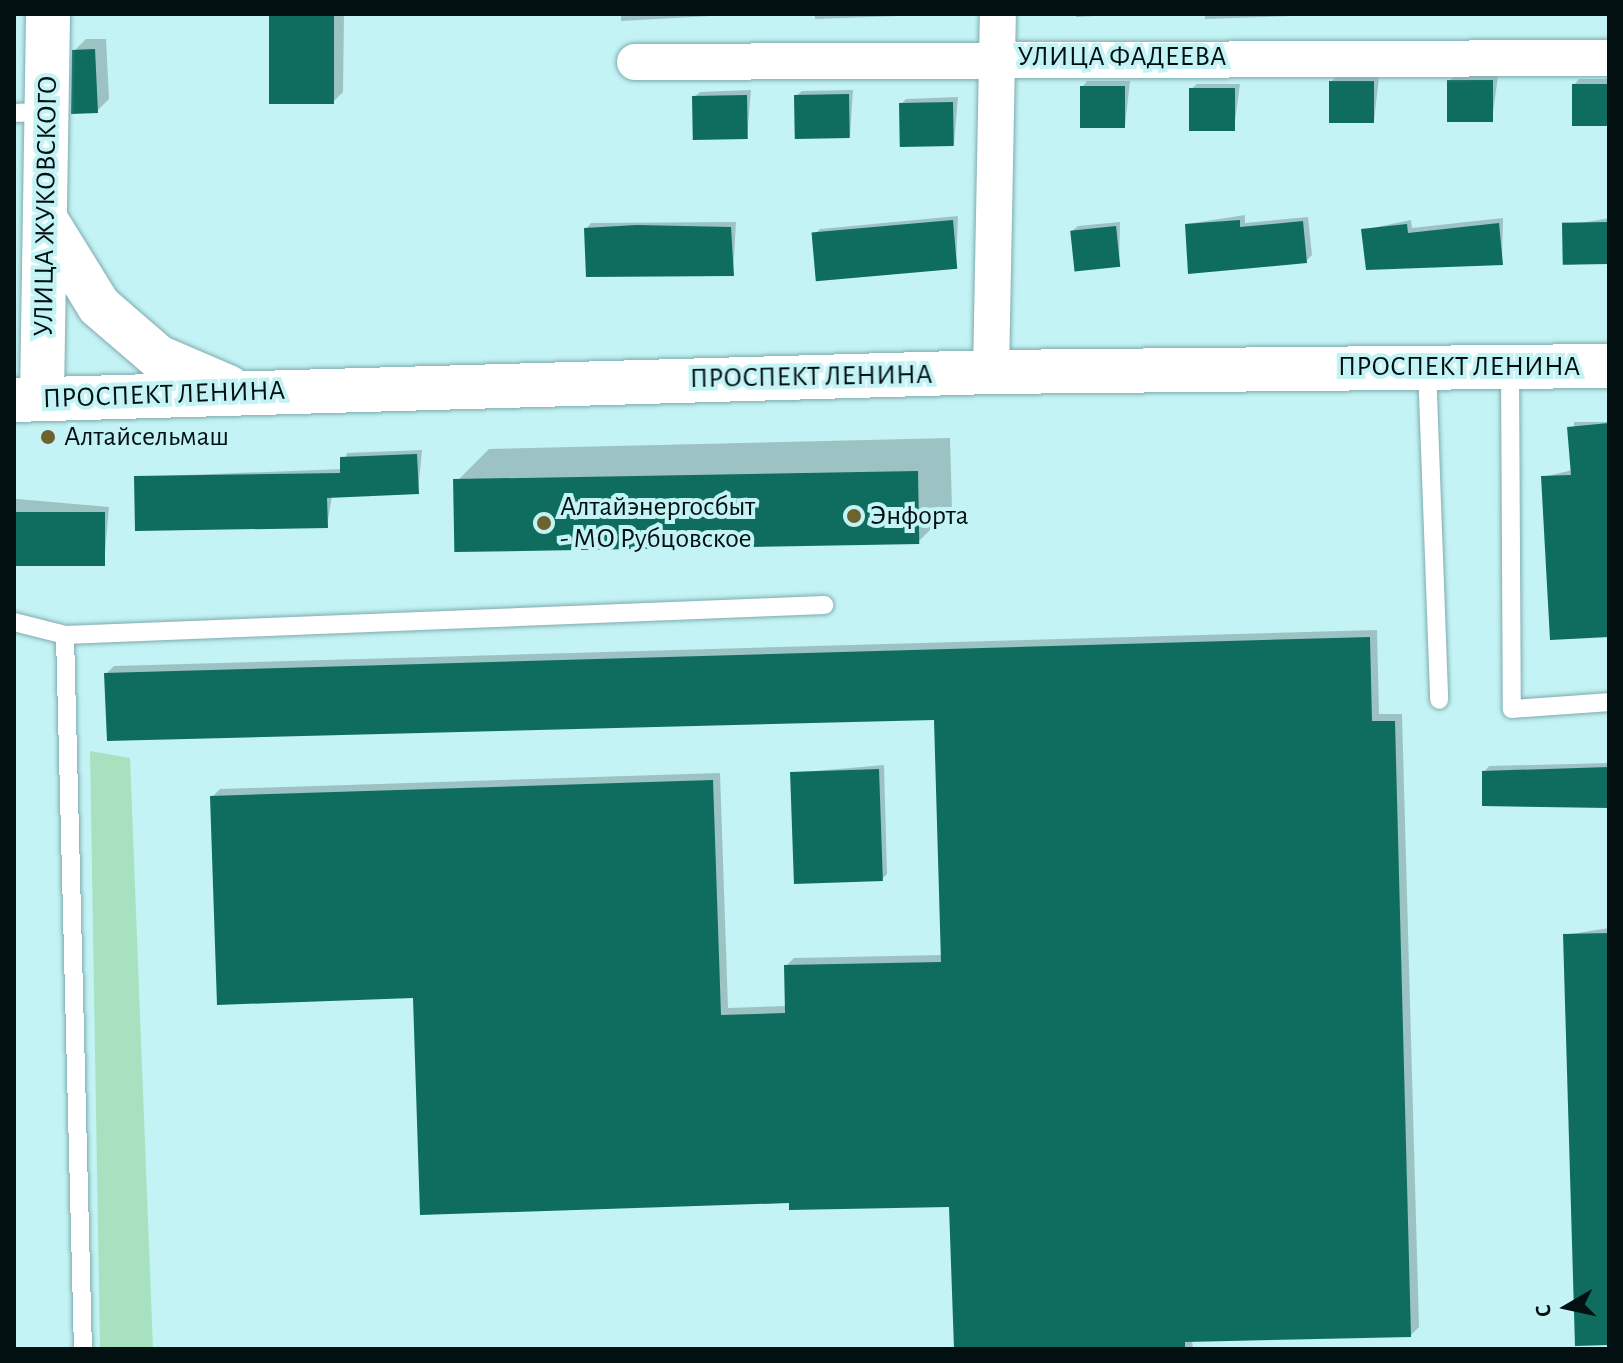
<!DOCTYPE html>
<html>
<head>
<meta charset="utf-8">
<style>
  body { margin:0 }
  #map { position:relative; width:1623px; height:1363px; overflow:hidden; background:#c4f3f5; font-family:"Alegreya Sans",sans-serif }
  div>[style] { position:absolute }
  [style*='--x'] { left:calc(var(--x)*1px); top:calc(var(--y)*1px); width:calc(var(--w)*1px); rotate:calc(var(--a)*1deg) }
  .green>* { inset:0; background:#a8e1bf }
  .shadow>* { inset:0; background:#0003; transform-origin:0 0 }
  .building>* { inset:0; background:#0f6d5f; transform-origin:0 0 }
  .roads { filter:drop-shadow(0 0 2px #7fabad) drop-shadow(0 0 2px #7fabad) }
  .lane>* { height:18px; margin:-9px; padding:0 9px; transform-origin:9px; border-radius:9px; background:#fff }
  .street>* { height:36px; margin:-18px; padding:0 18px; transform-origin:18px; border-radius:18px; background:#fff }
  .secondary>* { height:44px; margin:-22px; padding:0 22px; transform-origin:22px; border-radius:22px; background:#fff }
  .dots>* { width:22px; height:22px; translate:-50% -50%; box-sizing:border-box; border:4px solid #c4f3f5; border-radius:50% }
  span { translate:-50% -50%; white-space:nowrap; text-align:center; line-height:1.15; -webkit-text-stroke:8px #c4f3f5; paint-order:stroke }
  .street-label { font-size:28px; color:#021011 }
  .poi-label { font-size:28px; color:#021011 }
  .left { translate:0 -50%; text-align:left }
  .frame { position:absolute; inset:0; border:16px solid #021011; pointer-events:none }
  .north { position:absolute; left:1527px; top:1267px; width:80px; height:80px; -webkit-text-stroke:6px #c4f3f5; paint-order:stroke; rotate:261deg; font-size:22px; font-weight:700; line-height:32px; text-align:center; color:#021011 }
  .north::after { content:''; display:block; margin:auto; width:28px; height:36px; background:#021011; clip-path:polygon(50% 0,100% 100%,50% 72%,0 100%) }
</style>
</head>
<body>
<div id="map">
  <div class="green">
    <i style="clip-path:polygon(90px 751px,130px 758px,153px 1349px,100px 1349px)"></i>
  </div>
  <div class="shadow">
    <i style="clip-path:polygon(271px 14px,344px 14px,343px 92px,331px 104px)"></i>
    <i style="clip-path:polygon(621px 14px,747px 14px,621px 21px)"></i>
    <i style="clip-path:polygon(815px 14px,955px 14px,815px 19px)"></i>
    <i style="clip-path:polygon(1076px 14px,1133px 14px,1076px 17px)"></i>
    <i style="clip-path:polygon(1205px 14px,1356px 14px,1205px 19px)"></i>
    <i style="clip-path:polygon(86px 39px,106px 39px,109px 99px,97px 111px,74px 51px)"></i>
    <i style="clip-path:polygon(1455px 76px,1498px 76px,1492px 120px,1449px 81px)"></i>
    <i style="clip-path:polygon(1336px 77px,1379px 77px,1374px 121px,1331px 82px)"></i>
    <i style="clip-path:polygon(1579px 79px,1609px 79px,1609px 124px,1574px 85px)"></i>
    <i style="clip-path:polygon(1087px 81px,1130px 81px,1125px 126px,1082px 87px)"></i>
    <i style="clip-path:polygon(1197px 84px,1240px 84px,1234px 129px,1191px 89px)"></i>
    <i style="clip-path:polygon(751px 90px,747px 137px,694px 97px,700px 92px)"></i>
    <i style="clip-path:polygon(853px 90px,850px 136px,796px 96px,802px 91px)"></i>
    <i style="clip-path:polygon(958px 97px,954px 144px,901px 104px,906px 99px)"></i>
    <i style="clip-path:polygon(1245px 215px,1245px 223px,1308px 217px,1312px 255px,1306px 261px,1187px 224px)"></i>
    <i style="clip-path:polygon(958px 216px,956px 267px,814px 235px,820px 229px)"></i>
    <i style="clip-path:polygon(1503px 218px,1502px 263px,1363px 230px,1411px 220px,1412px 228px)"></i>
    <i style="clip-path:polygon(1609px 218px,1609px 262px,1566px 265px,1564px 226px)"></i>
    <i style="clip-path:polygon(736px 222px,733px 274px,586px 229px,591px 223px)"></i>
    <i style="clip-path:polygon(1120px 222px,1119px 266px,1072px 231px,1078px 226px)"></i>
    <i style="clip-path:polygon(1574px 422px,1609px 422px,1609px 635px,1543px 477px,1573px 470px)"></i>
    <i style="clip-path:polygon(950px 438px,952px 508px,918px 542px,455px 483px,489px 449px)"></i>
    <i style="clip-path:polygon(422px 450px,418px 492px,332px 496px,327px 526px,136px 477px,342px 469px,347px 453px)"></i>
    <i style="left:109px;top:507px;width:57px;height:95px;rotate:95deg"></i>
    <i style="clip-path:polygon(1377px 630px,1379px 714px,1402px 714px,1419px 1327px,1411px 1335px,1192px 1340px,1193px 1349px,956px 1349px,951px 1205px,791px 1201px,415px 996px,212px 797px,220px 789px,720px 773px,728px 1008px,787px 1006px,786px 966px,794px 958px,943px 955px,936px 718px,106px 674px,114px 666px)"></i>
    <i style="clip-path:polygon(1609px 763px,1609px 803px,1484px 772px,1489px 766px)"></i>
    <i style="clip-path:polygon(884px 765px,887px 874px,882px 879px,792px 773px)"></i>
    <i style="clip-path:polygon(1609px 928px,1609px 1343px,1565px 935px)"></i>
  </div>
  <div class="building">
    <i style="left:269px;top:14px;width:65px;height:90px"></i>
    <i style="clip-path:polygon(95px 49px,98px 113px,71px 114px,72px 50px)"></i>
    <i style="left:1447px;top:80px;width:46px;height:42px"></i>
    <i style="left:1329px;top:81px;width:45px;height:42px"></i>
    <i style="left:1572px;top:84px;width:37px;height:42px"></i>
    <i style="left:1080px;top:86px;width:45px;height:42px"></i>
    <i style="left:1235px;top:88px;width:43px;height:46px;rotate:90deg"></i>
    <i style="left:849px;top:94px;width:44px;height:55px;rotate:89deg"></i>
    <i style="left:747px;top:95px;width:44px;height:55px;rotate:89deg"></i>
    <i style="left:953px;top:102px;width:44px;height:54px;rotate:89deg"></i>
    <i style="left:953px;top:220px;width:49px;height:142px;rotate:85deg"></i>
    <i style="clip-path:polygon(1240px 220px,1240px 227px,1303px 221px,1307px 263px,1188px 274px,1185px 224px)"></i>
    <i style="left:1608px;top:222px;width:42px;height:46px;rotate:89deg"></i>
    <i style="clip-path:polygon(1499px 223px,1503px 265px,1366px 270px,1361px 229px,1407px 224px,1408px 233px)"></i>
    <i style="clip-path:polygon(637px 225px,731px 227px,734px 276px,586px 277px,584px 228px)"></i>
    <i style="left:1116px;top:226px;width:41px;height:46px;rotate:84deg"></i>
    <i style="clip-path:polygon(1609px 423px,1609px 637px,1550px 640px,1541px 476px,1571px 475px,1567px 427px)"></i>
    <i style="clip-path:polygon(417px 454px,419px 494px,327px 498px,328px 528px,135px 531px,134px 476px,340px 473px,340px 457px)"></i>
    <i style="left:918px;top:471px;width:73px;height:465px;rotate:89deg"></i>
    <i style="left:105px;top:512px;width:54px;height:91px;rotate:90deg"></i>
    <i style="clip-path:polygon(1370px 637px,1372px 721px,1395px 721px,1411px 1337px,1185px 1342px,1185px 1349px,954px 1349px,949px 1207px,789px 1210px,789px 1203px,420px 1215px,413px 998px,217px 1005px,210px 796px,713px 780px,721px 1015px,785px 1013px,784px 965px,941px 962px,934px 720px,107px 741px,104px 673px)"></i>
    <i style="clip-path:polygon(1609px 767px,1609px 808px,1482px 806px,1482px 771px)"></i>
    <i style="left:879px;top:769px;width:112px;height:89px;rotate:88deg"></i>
    <i style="clip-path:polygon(1609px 933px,1609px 1345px,1575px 1346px,1563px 934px)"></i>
  </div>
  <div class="roads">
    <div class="lane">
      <i style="--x:14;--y:113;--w:33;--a:-2"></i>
      <i style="--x:1510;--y:366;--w:343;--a:89.7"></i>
      <i style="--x:1512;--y:709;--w:97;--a:-4.1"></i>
      <i style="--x:1427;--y:367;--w:333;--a:87.9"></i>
      <i style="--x:14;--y:622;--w:53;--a:14.3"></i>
      <i style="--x:65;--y:635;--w:760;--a:-2.26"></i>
      <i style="--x:65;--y:635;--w:714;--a:88.56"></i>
    </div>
    <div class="street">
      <i style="--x:635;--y:62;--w:974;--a:-0.24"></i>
      <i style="--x:991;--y:372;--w:358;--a:-88.9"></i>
    </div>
    <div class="secondary">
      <i style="--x:49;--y:225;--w:95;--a:58.3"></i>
      <i style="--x:99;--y:306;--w:78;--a:40.8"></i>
      <i style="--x:158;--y:357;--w:76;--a:23.2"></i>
      <i style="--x:42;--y:398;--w:384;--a:-89.1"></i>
      <i style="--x:14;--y:400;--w:977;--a:-1.64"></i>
      <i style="--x:991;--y:372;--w:618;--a:-0.56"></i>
    </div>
  </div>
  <div class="dots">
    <i style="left:48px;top:437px;background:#6e622f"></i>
    <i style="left:854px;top:516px;background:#6e622f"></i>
    <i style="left:544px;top:523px;background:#6e622f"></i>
  </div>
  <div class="street-label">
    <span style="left:1122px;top:57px">УЛИЦА ФАДЕЕВА</span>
    <span style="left:46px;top:206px;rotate:-89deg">УЛИЦА ЖУКОВСКОГО</span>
    <span style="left:1459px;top:367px">ПРОСПЕКТ ЛЕНИНА</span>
    <span style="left:811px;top:377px;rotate:-1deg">ПРОСПЕКТ ЛЕНИНА</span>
    <span style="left:164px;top:395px;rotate:-2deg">ПРОСПЕКТ ЛЕНИНА</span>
  </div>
  <div class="poi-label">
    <span class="left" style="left:64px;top:437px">Алтайсельмаш</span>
    <span class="left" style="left:560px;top:523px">Алтайэнергосбыт<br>- МО Рубцовское</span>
    <span class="left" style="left:870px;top:516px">Энфорта</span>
  </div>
  <div class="frame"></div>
  <div class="north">С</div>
</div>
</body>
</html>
